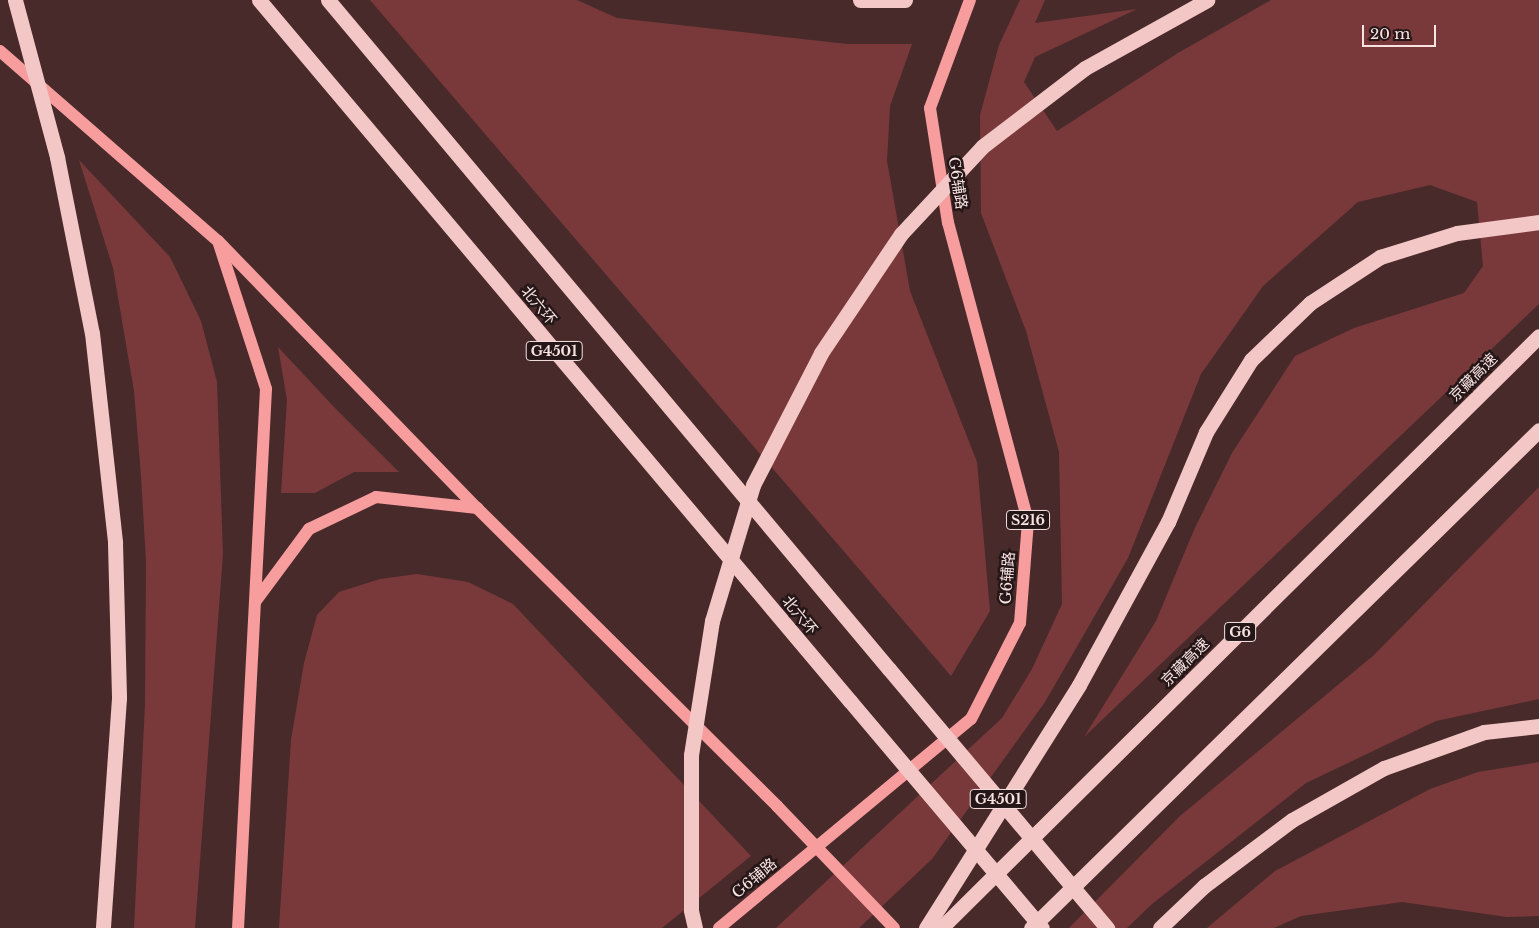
<!DOCTYPE html>
<html>
<head>
<meta charset="utf-8">
<style>
  body { margin:0 }
  #map { position:relative; width:1539px; height:928px; overflow:hidden; background:#492a2a; font-family:"Libre Baskerville","Noto Sans SC",serif }
  div>[style] { position:absolute }
  [style*='--x'] { left:calc(var(--x)*1px); top:calc(var(--y)*1px); width:calc(var(--w)*1px); rotate:calc(var(--a)*1deg) }
  .green>* { inset:0; background:#79393b }
  .primary>* { height:12px; margin:-6px; padding:0 6px; transform-origin:6px; border-radius:6px; background:#f79d9d }
  .highway>* { height:15px; margin:-7.5px; padding:0 7.5px; transform-origin:7.5px; border-radius:7.5px; background:#f3c7c6 }
  .primary-bridge>* { height:12px; margin:-6px; padding:0 6px; transform-origin:6px; border-radius:6px; background:#f79d9d }
  .highway-bridge>* { height:15px; margin:-7.5px; padding:0 7.5px; transform-origin:7.5px; border-radius:7.5px; background:#f3c7c6 }
  span { translate:-50% -50%; white-space:nowrap; text-align:center; line-height:1.15; -webkit-text-stroke:5px #251717; paint-order:stroke }
  .shield-label span { padding:1px 4px; background:#251717; border:1px solid; border-radius:4px; -webkit-text-stroke-width:0 }
  .shield-label { font-size:14px; color:#f8e3e2; font-weight:700 }
  .street-label { font-size:15px; color:#f8e3e2 }
  .scale { position:absolute; left:1362px; top:25px; width:74px; height:22px; box-sizing:border-box; border:2px solid #f8e3e2; border-top:0; padding-left:6px; font-size:15px; line-height:18px; white-space:nowrap; color:#f8e3e2; -webkit-text-stroke:4px #251717; paint-order:stroke }
</style>
</head>
<body>
<div id="map">
  <div class="green">
    <i style="clip-path:polygon(370px 0,577px 0,617px 18px,847px 44px,912px 44px,890px 106px,887px 161px,910px 291px,977px 462px,990px 611px,951px 676px)"></i>
    <i style="clip-path:polygon(1020px 0,1045px 0,1035px 23px,1137px 9px,1035px 57px,1024px 82px,1057px 131px,1178px 53px,1271px 0,1539px 0,1539px 304px,1084px 737px,1156px 621px,1194px 530px,1232px 453px,1295px 356px,1354px 328px,1464px 293px,1483px 266px,1477px 202px,1430px 185px,1358px 202px,1263px 286px,1201px 374px,1128px 558px,1045px 702px,932px 859px,859px 928px,776px 928px,1002px 718px,1032px 669px,1062px 604px,1059px 452px,1026px 331px,981px 213px,980px 115px,999px 45px)"></i>
    <i style="clip-path:polygon(79px 160px,170px 257px,201px 321px,217px 382px,223px 554px,195px 928px,134px 928px,145px 704px,146px 562px,141px 476px,134px 391px,113px 268px)"></i>
    <i style="clip-path:polygon(278px 347px,334px 407px,399px 472px,354px 472px,315px 493px,281px 493px,287px 400px)"></i>
    <i style="clip-path:polygon(1539px 487px,1539px 699px,1436px 721px,1306px 783px,1152px 904px,1127px 928px,1069px 928px,1180px 816px,1374px 655px)"></i>
    <i style="clip-path:polygon(417px 574px,468px 582px,513px 604px,751px 856px,662px 928px,279px 928px,291px 740px,304px 663px,317px 615px,339px 592px,380px 579px)"></i>
    <i style="clip-path:polygon(1539px 762px,1539px 916px,1507px 917px,1402px 902px,1301px 916px,1274px 928px,1207px 928px,1275px 871px,1430px 789px,1478px 772px)"></i>
  </div>
  <div class="primary">
    <i style="--x:0;--y:51;--w:289;--a:41.1"></i>
    <i style="--x:218;--y:241;--w:372;--a:45.9"></i>
    <i style="--x:477;--y:508;--w:423;--a:44.8"></i>
    <i style="--x:219;--y:244;--w:152;--a:72"></i>
    <i style="--x:266;--y:389;--w:540;--a:92.97"></i>
    <i style="--x:255;--y:602;--w:91;--a:-53.5"></i>
    <i style="--x:309;--y:529;--w:74;--a:-25.5"></i>
    <i style="--x:376;--y:497;--w:102;--a:6.2"></i>
    <i style="--x:719;--y:928;--w:327;--a:-39.7"></i>
    <i style="--x:971;--y:719;--w:108;--a:-63"></i>
    <i style="--x:1020;--y:623;--w:102;--a:-85.5"></i>
    <i style="--x:1028;--y:521;--w:309;--a:-105"></i>
    <i style="--x:948;--y:223;--w:116;--a:-98.9"></i>
    <i style="--x:930;--y:108;--w:115;--a:-69.7"></i>
  </div>
  <div class="highway">
    <i style="--x:259;--y:0;--w:917;--a:49.87"></i>
    <i style="--x:328;--y:0;--w:873;--a:50.02"></i>
    <i style="--x:860;--y:0;--w:45;--a:0"></i>
    <i style="--x:1085;--y:68;--w:140;--a:-29.1"></i>
    <i style="--x:57;--y:157;--w:179;--a:78.8"></i>
    <i style="--x:92;--y:333;--w:211;--a:83.7"></i>
    <i style="--x:115;--y:543;--w:155;--a:88.5"></i>
    <i style="--x:119;--y:698;--w:231;--a:94"></i>
    <i style="--x:926;--y:928;--w:287;--a:-57.8"></i>
    <i style="--x:1079;--y:685;--w:186;--a:-61.4"></i>
    <i style="--x:1168;--y:522;--w:98;--a:-67.1"></i>
    <i style="--x:1206;--y:432;--w:85;--a:-58"></i>
    <i style="--x:1251;--y:360;--w:82;--a:-44"></i>
    <i style="--x:1310;--y:303;--w:84;--a:-33.3"></i>
    <i style="--x:1380;--y:257;--w:81;--a:-17.3"></i>
    <i style="--x:1457;--y:233;--w:83;--a:-7.6"></i>
    <i style="--x:941;--y:928;--w:841;--a:-44.71"></i>
    <i style="--x:1031;--y:928;--w:711;--a:-44.43"></i>
    <i style="--x:1160;--y:928;--w:61;--a:-43.7"></i>
    <i style="--x:1204;--y:886;--w:110;--a:-36.9"></i>
    <i style="--x:1292;--y:820;--w:106;--a:-29.5"></i>
    <i style="--x:1384;--y:768;--w:106;--a:-19.8"></i>
    <i style="--x:1484;--y:732;--w:55;--a:-6.2"></i>
  </div>
  <div class="primary-bridge">
    <i style="--x:777;--y:806;--w:169;--a:46.2"></i>
  </div>
  <div class="highway-bridge">
    <i style="--x:15;--y:0;--w:163;--a:75"></i>
    <i style="--x:889;--y:669;--w:339;--a:49.9"></i>
    <i style="--x:850;--y:701;--w:297;--a:49.8"></i>
    <i style="--x:695;--y:928;--w:18;--a:-103"></i>
    <i style="--x:691;--y:910;--w:155;--a:-90"></i>
    <i style="--x:691;--y:755;--w:136;--a:-81.1"></i>
    <i style="--x:712;--y:621;--w:142;--a:-73.2"></i>
    <i style="--x:753;--y:485;--w:148;--a:-62.7"></i>
    <i style="--x:821;--y:353;--w:143;--a:-56.1"></i>
    <i style="--x:901;--y:234;--w:120;--a:-47"></i>
    <i style="--x:983;--y:146;--w:128;--a:-37.4"></i>
  </div>
  <div class="shield-label">
    <span style="left:554px;top:351px">G4501</span>
    <span style="left:1028px;top:520px">S216</span>
    <span style="left:1240px;top:632px">G6</span>
    <span style="left:998px;top:799px">G4501</span>
  </div>
  <div class="street-label">
    <span style="left:958px;top:183px;rotate:81deg">G6辅路</span>
    <span style="left:539px;top:305px;rotate:50deg">北六环</span>
    <span style="left:1473px;top:377px;rotate:-45deg">京藏高速</span>
    <span style="left:1007px;top:578px;rotate:-86deg">G6辅路</span>
    <span style="left:800px;top:615px;rotate:50deg">北六环</span>
    <span style="left:1185px;top:662px;rotate:-45deg">京藏高速</span>
    <span style="left:754px;top:878px;rotate:-40deg">G6辅路</span>
  </div>
  <div class="scale">20 m</div>
</div>
</body>
</html>
